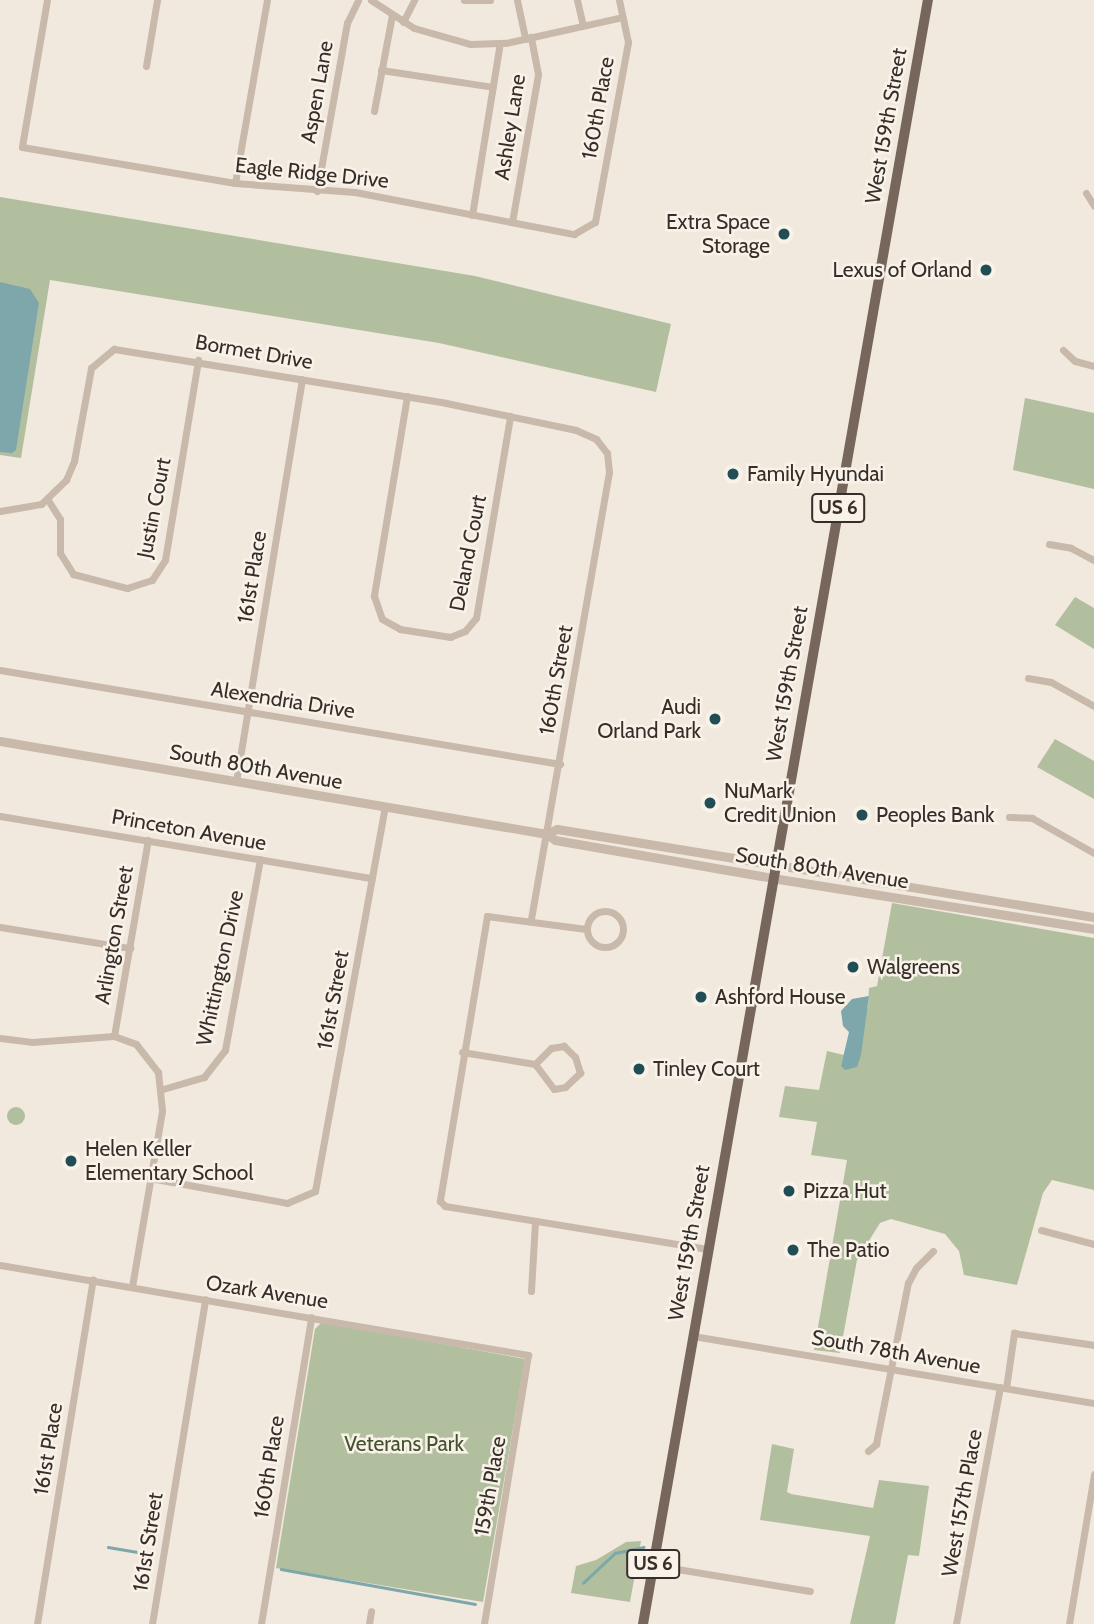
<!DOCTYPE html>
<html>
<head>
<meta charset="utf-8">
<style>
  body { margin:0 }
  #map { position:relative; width:1094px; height:1624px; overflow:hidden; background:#f1e9dd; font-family:Cabin,sans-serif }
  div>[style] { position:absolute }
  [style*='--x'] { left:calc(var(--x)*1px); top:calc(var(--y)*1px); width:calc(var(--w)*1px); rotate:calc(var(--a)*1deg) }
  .green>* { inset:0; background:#b2bf9e }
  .round { border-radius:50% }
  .water>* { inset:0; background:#7ea7ac }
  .stream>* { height:2.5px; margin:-1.25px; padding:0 1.25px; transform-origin:1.25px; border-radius:1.25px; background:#7ea7ac }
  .minor>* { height:7px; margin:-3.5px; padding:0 3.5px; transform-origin:3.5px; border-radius:3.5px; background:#c8b9aa }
  .minor>.ring { margin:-3.5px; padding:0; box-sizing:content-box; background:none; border:7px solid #c8b9aa; border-radius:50% }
  .tertiary>* { height:9px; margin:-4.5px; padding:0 4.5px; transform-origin:4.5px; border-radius:4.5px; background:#c8b9aa }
  .primary>* { height:10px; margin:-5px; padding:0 5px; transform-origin:5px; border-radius:5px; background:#77665b }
  .dots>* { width:19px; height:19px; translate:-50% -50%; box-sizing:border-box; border:4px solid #f9f2e9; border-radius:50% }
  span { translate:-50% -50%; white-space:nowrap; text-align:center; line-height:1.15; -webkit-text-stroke:5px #f9f2e9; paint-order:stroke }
  .shield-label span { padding:2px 5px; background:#f9f2e9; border:2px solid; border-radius:5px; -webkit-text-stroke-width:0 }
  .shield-label { font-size:19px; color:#362e29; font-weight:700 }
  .street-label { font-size:21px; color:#362e29 }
  .poi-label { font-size:21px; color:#362e29 }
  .right { translate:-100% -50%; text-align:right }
  .left { translate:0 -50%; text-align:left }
  .park-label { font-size:21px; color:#43532e }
</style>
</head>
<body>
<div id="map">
  <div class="green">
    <i style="clip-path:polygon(0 197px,475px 276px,671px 324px,656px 392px,439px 343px,50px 280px,21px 458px,0 455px)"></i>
    <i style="clip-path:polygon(1025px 398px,1094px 413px,1094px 489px,1013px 470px)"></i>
    <i style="clip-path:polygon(1075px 597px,1094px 608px,1094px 649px,1055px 625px)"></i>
    <i style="clip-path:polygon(1055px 739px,1094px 761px,1094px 799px,1037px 767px)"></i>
    <i style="clip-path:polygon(892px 903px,1094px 938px,1094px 1190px,1052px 1180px,1043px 1193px,1017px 1285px,964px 1275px,959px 1251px,945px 1234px,891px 1219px,880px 1223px,857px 1260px,840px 1353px,814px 1350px,847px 1160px,811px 1155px,817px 1122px,779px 1117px,785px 1086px,819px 1090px,827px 1051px,844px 1055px,841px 1066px,868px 1006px,869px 988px,877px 986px)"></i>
    <i class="round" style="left:7px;top:1107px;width:18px;height:18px"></i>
    <i style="clip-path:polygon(322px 1322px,525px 1359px,483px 1602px,276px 1568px,315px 1329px)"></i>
    <i style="clip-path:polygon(772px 1444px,794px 1449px,787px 1492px,791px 1494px,873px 1508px,879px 1480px,929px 1486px,919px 1556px,908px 1555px,895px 1624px,850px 1624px,870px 1536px,760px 1520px)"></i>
    <i style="clip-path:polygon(641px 1541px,630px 1602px,571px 1593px,576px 1566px,596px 1560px,626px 1542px)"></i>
  </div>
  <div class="water">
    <i style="clip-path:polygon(0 282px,30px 289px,39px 303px,16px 450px,12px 453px,0 452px)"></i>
    <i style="clip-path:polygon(869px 996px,861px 1055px,857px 1067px,845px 1070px,841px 1066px,849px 1032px,843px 1026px,841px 1011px,852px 999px)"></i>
  </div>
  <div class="stream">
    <i style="--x:108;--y:1547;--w:43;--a:9.5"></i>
    <i style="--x:281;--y:1569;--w:197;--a:10.2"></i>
    <i style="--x:583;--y:1583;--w:44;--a:-43.2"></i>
    <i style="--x:615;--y:1553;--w:29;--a:-12"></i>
  </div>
  <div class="minor">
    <i style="--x:47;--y:0;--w:149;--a:99.7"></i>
    <i style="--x:22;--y:147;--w:216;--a:9.6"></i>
    <i style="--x:235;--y:183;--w:120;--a:4.3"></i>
    <i style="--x:355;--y:192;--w:223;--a:10.9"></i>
    <i style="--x:574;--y:234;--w:24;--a:-30"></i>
    <i style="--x:595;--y:222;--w:183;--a:-79.6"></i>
    <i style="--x:628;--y:42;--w:43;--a:-102.1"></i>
    <i style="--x:371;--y:0;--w:51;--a:33.1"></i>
    <i style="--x:414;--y:28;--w:58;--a:15.9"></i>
    <i style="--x:470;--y:44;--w:36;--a:-2"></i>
    <i style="--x:506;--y:43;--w:119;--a:-12.6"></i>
    <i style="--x:464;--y:0;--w:26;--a:0"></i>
    <i style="--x:517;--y:0;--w:40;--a:78"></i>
    <i style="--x:577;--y:0;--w:26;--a:77"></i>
    <i style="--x:403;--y:22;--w:25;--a:-63"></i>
    <i style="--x:146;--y:66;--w:67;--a:-80.5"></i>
    <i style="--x:381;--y:70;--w:113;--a:8.6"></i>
    <i style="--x:374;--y:111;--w:98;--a:-79.4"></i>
    <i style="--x:235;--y:183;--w:186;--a:-80.1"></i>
    <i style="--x:317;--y:191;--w:171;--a:-79.9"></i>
    <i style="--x:347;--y:23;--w:25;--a:-64"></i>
    <i style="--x:1086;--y:193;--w:15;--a:58"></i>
    <i style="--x:472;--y:215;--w:174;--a:-80.8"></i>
    <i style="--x:512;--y:222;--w:150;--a:-80"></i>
    <i style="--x:538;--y:74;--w:38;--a:-101"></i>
    <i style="--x:1063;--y:350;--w:16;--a:43"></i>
    <i style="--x:1075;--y:361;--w:20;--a:15"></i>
    <i style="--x:407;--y:396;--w:203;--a:99.4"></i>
    <i style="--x:374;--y:596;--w:24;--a:71"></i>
    <i style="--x:382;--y:619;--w:21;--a:29"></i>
    <i style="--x:400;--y:629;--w:51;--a:9.1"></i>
    <i style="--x:450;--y:637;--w:16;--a:-22"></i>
    <i style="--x:465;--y:631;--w:17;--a:-50"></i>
    <i style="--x:476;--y:618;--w:205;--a:-80.4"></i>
    <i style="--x:48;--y:500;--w:22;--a:58"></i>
    <i style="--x:60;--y:519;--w:34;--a:90"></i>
    <i style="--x:60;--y:553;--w:25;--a:58"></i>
    <i style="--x:73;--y:574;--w:56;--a:14.5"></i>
    <i style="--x:127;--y:588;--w:26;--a:-18"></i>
    <i style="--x:152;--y:580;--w:24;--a:-57"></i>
    <i style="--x:165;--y:560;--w:203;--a:-80.6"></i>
    <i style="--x:0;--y:511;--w:42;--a:-9.7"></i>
    <i style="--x:41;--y:504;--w:35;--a:-44"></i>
    <i style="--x:66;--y:480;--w:21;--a:-67"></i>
    <i style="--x:74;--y:461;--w:95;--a:-79.6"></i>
    <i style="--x:91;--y:368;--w:30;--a:-40"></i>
    <i style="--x:114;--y:349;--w:336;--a:9.2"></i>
    <i style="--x:446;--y:403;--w:133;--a:11.7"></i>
    <i style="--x:576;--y:430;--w:22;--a:24"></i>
    <i style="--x:596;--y:439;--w:18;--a:52"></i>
    <i style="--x:607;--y:453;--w:19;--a:84"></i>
    <i style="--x:609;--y:472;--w:456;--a:99.9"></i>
    <i style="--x:1049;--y:544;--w:22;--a:10"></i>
    <i style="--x:1071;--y:548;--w:26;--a:28"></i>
    <i style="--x:0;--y:670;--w:568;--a:9.53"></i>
    <i style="--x:1028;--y:678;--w:23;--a:10"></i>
    <i style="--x:1051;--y:682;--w:49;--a:29.2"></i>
    <i style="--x:236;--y:782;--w:408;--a:-80.7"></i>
    <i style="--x:0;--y:816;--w:377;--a:9.5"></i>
    <i style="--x:1009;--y:817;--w:23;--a:2"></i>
    <i style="--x:1032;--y:818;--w:71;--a:29.4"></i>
    <i class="ring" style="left:587px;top:911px;width:29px;height:29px"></i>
    <i style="--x:0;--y:927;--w:132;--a:9.2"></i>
    <i style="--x:586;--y:929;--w:100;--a:-172.5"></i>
    <i style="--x:487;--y:916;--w:289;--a:99.4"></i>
    <i style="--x:440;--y:1201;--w:7;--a:45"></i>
    <i style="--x:445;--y:1206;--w:266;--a:9.3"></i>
    <i style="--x:114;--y:1036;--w:199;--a:-80.2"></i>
    <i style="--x:0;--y:1038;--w:32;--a:7"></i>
    <i style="--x:32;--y:1042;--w:82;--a:-4.2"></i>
    <i style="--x:114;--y:1036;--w:23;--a:20"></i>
    <i style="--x:136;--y:1044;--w:36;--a:52"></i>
    <i style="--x:158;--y:1072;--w:39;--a:84"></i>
    <i style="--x:162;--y:1111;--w:178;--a:99.7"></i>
    <i style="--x:462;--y:1052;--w:74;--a:9.3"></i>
    <i style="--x:535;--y:1064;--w:31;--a:53"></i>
    <i style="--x:554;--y:1089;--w:11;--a:-10"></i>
    <i style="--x:565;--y:1087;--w:21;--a:-43"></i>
    <i style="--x:580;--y:1073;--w:17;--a:-107"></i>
    <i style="--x:575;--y:1057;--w:16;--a:-135"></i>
    <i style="--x:564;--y:1046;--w:13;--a:171"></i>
    <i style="--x:551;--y:1048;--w:23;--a:135"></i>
    <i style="--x:163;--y:1089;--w:43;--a:-16.3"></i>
    <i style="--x:204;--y:1077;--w:34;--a:-52"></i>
    <i style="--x:225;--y:1050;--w:194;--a:-79.6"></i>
    <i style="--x:150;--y:1178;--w:139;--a:10.3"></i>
    <i style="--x:287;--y:1203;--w:30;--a:-23"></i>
    <i style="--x:315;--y:1191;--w:391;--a:-79.7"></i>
    <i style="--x:1041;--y:1230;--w:55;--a:14.8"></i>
    <i style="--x:0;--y:1265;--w:536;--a:9.67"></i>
    <i style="--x:528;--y:1355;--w:273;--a:99.3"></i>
    <i style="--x:531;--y:1291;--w:70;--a:-86.7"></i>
    <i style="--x:693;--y:1336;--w:407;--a:9.5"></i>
    <i style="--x:1006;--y:1388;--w:56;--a:-81.7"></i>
    <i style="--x:1014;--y:1333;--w:81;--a:8.5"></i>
    <i style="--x:868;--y:1451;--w:11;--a:-41"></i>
    <i style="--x:876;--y:1444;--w:164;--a:-78.8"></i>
    <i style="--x:908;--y:1283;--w:17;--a:-62"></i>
    <i style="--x:916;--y:1268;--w:24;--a:-45"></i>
    <i style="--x:653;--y:1565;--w:159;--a:9.4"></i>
    <i style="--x:37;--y:1624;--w:349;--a:-80.8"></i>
    <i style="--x:152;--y:1624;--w:329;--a:-80.7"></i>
    <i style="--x:261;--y:1624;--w:311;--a:-80.7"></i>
    <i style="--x:369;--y:1624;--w:13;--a:-81"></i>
    <i style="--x:956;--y:1624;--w:241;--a:-79.5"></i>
    <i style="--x:1069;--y:1624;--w:152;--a:-80.5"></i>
  </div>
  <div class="tertiary">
    <i style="--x:0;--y:741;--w:555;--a:9.65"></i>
    <i style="--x:547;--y:834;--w:10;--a:37"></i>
    <i style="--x:555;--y:840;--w:220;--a:9.9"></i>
    <i style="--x:772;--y:878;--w:326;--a:9"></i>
    <i style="--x:547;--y:834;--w:11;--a:-27"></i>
    <i style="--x:557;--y:829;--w:544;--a:9.31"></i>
  </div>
  <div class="primary">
    <i style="--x:643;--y:1624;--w:1649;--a:-80.05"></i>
  </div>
  <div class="dots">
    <i style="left:784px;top:234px;background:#214e55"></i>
    <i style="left:986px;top:270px;background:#214e55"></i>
    <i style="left:733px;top:474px;background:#214e55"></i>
    <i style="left:715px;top:719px;background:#214e55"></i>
    <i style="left:710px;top:803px;background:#214e55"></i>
    <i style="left:862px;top:815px;background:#214e55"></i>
    <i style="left:853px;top:967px;background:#214e55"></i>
    <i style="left:701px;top:997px;background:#214e55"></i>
    <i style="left:639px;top:1069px;background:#214e55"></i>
    <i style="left:71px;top:1161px;background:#214e55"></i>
    <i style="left:789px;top:1191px;background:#214e55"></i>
    <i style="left:793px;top:1250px;background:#214e55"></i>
  </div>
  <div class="shield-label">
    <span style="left:838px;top:508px">US 6</span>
    <span style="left:653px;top:1564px">US 6</span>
  </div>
  <div class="street-label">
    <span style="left:317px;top:92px;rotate:-80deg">Aspen Lane</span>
    <span style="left:598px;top:108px;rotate:-80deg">160th Place</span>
    <span style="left:886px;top:126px;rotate:-80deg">West 159th Street</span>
    <span style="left:510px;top:127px;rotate:-81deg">Ashley Lane</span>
    <span style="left:312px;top:173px;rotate:6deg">Eagle Ridge Drive</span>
    <span style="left:254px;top:352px;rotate:10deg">Bormet Drive</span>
    <span style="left:154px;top:508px;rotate:-79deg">Justin Court</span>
    <span style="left:468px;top:553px;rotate:-79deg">Deland Court</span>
    <span style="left:252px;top:577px;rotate:-81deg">161st Place</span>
    <span style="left:556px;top:680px;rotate:-80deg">160th Street</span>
    <span style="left:787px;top:684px;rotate:-80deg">West 159th Street</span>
    <span style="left:283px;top:700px;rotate:9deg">Alexendria Drive</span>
    <span style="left:256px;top:767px;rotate:10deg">South 80th Avenue</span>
    <span style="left:189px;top:830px;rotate:10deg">Princeton Avenue</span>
    <span style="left:822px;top:868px;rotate:9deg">South 80th Avenue</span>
    <span style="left:114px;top:935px;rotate:-80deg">Arlington Street</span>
    <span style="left:220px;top:968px;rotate:-78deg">Whittington Drive</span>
    <span style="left:333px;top:1000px;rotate:-80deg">161st Street</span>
    <span style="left:689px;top:1243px;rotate:-80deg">West 159th Street</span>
    <span style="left:267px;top:1292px;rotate:9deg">Ozark Avenue</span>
    <span style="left:896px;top:1352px;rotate:10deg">South 78th Avenue</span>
    <span style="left:48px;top:1449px;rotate:-81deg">161st Place</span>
    <span style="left:269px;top:1467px;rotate:-81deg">160th Place</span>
    <span style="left:490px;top:1486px;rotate:-80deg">159th Place</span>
    <span style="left:962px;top:1503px;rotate:-80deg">West 157th Place</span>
    <span style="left:148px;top:1542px;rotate:-81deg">161st Street</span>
  </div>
  <div class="poi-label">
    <span class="right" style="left:770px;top:234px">Extra Space<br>Storage</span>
    <span class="right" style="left:972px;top:270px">Lexus of Orland</span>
    <span class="left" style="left:747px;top:474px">Family Hyundai</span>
    <span class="right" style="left:701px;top:719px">Audi<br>Orland Park</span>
    <span class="left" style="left:724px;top:803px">NuMark<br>Credit Union</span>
    <span class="left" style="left:876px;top:815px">Peoples Bank</span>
    <span class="left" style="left:867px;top:967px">Walgreens</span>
    <span class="left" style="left:715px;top:997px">Ashford House</span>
    <span class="left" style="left:653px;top:1069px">Tinley Court</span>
    <span class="left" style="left:85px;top:1161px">Helen Keller<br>Elementary School</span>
    <span class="left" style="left:803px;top:1191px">Pizza Hut</span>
    <span class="left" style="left:807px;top:1250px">The Patio</span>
  </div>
  <div class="park-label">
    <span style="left:404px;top:1444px">Veterans Park</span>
  </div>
</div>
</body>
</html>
